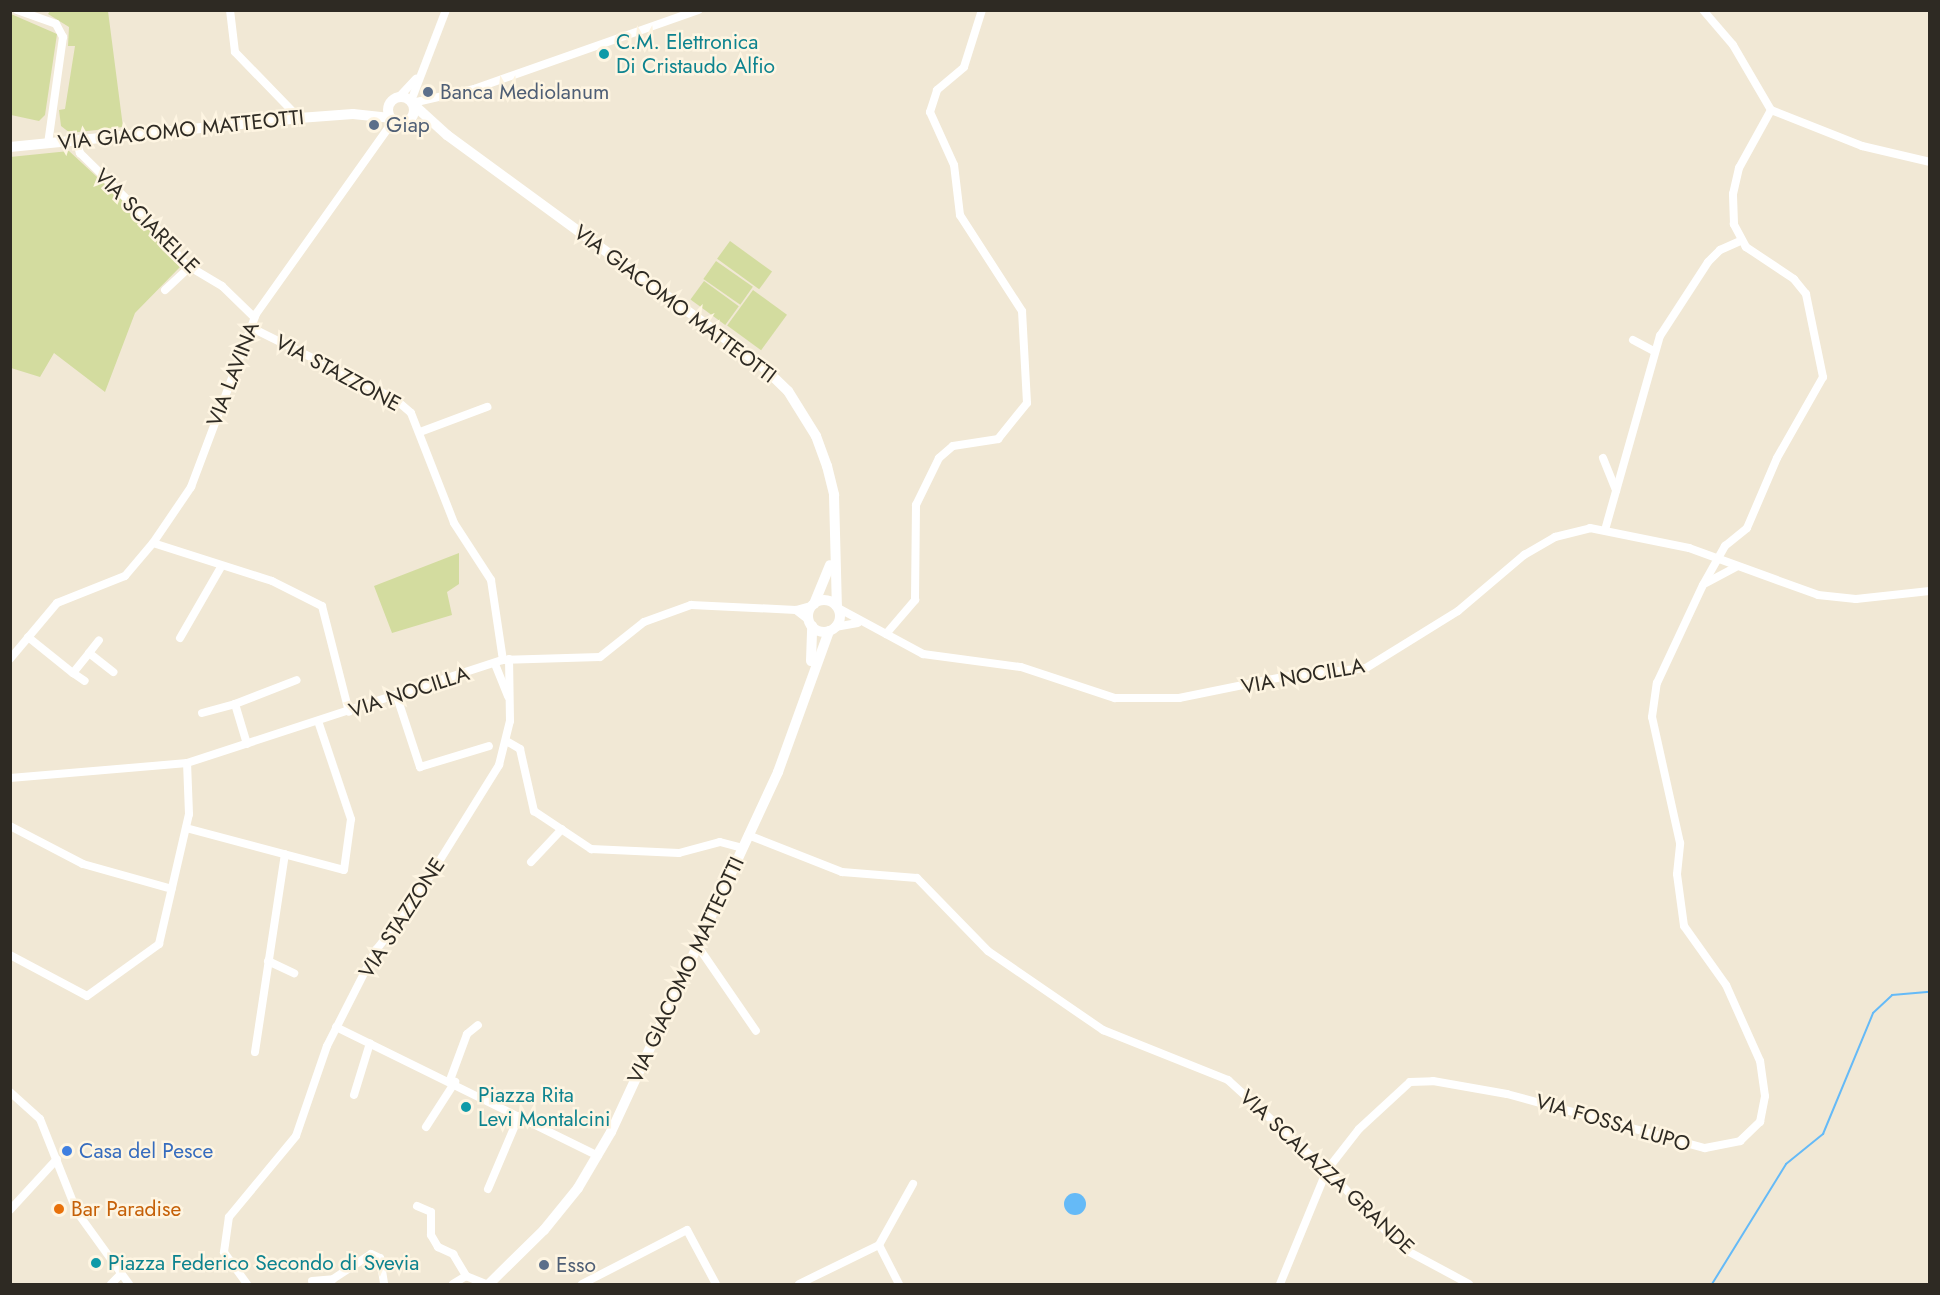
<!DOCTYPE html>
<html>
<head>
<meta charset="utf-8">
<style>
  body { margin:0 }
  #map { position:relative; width:1940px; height:1295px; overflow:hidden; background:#f1e8d5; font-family:Jost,sans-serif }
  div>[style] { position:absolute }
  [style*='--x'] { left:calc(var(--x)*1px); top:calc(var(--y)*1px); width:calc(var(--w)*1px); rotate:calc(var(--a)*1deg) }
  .green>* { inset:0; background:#d3dc9f; transform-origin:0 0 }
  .water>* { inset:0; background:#65baf7 }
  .round { border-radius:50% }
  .stream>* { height:2px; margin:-1px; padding:0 1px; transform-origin:1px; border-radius:1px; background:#65baf7 }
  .minor>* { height:8px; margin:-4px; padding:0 4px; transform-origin:4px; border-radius:4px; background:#fff }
  .major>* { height:10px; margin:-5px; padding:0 5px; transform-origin:5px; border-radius:5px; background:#fff }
  .major>.ring { margin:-5px; padding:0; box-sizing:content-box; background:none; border:10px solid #fff; border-radius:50% }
  .dots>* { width:16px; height:16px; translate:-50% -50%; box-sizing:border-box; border:3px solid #fef5e2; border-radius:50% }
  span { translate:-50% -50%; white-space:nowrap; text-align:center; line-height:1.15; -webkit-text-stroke:5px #fef5e2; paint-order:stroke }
  .culture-label { font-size:21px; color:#0d838f }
  .left { translate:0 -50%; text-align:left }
  .service-label { font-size:21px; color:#4e5e75 }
  .street-label { font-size:21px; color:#2e2a23 }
  .shop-label { font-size:21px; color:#366cbe }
  .food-label { font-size:21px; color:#c56008 }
  .frame { position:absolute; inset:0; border:12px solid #2e2a23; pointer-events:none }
</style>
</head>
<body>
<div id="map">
  <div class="green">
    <i style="clip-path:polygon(50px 11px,108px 11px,123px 127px,70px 133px,61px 126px,59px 110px,65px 109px,75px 46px,68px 46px,69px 27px,48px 14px)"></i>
    <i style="clip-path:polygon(11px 14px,57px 34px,45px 115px,39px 121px,11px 115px)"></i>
    <i style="clip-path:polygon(69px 151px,164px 239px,162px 250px,180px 267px,135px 313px,105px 392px,54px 353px,40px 377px,11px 368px,10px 157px)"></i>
    <i style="left:730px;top:241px;width:52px;height:22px;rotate:36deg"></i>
    <i style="left:716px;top:261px;width:45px;height:22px;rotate:35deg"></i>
    <i style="left:704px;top:281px;width:43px;height:23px;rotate:36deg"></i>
    <i style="left:753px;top:290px;width:42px;height:44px;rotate:36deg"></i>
    <i style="clip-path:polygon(459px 553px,459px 584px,447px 592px,452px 615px,392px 633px,374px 586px)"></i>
  </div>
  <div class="water">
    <i class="round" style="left:1064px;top:1193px;width:22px;height:22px"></i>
  </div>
  <div class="stream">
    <i style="--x:1712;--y:1284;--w:141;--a:-58.3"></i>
    <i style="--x:1786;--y:1164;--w:48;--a:-39"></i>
    <i style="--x:1823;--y:1134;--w:131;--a:-67.5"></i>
    <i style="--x:1873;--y:1013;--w:26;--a:-43"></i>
    <i style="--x:1892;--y:995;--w:38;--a:-5"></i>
  </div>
  <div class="minor">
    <i style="--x:17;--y:10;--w:41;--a:19.7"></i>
    <i style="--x:56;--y:24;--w:15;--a:62"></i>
    <i style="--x:63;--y:37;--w:108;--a:98"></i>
    <i style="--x:230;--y:10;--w:42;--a:83.2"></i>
    <i style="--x:235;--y:52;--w:92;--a:45.9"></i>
    <i style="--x:1703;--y:10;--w:46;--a:49.4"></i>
    <i style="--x:1733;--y:45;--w:75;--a:59.7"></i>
    <i style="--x:1771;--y:110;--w:98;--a:21.6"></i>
    <i style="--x:1862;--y:146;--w:70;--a:13.2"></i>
    <i style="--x:399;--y:97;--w:25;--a:-47"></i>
    <i style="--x:411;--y:101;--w:97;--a:-69"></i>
    <i style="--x:412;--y:103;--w:64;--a:-12.7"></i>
    <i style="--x:474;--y:89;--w:238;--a:-19.4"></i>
    <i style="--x:76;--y:140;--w:14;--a:73"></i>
    <i style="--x:80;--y:153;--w:111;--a:44.6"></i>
    <i style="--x:159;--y:231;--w:42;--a:51.8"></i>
    <i style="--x:185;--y:264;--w:43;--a:30.7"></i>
    <i style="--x:222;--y:286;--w:45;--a:44.1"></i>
    <i style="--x:165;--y:290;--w:34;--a:-43"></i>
    <i style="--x:250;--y:327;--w:162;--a:26.4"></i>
    <i style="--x:395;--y:399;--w:21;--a:41"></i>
    <i style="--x:411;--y:413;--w:118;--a:68.6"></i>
    <i style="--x:454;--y:523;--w:68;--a:57"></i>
    <i style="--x:491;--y:580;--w:81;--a:81.5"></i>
    <i style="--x:1633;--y:340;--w:24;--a:28"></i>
    <i style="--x:420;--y:432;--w:72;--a:-20.5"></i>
    <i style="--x:1603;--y:458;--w:35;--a:68"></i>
    <i style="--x:1605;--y:530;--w:202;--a:-74.2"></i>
    <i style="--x:1660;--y:336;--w:88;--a:-57"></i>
    <i style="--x:1708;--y:262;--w:17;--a:-45"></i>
    <i style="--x:1720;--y:250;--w:24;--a:-24"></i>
    <i style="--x:153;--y:543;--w:125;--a:17.7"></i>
    <i style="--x:272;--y:581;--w:56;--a:26.6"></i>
    <i style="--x:322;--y:606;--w:109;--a:75.7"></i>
    <i style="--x:1706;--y:583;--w:34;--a:-28"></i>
    <i style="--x:838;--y:608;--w:97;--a:28.4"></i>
    <i style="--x:923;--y:654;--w:99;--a:7.6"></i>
    <i style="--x:1021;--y:667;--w:99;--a:18.3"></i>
    <i style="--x:1115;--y:698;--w:64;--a:0"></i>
    <i style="--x:1179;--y:698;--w:105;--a:-11.5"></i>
    <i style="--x:1282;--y:677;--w:84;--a:-6.1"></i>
    <i style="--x:1366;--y:668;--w:108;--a:-31.8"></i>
    <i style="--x:1458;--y:611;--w:87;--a:-40.3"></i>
    <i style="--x:1524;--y:555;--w:36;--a:-30"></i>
    <i style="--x:1555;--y:537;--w:36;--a:-14"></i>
    <i style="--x:1590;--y:528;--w:101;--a:11.4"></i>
    <i style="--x:1689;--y:548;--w:137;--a:20"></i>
    <i style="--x:1818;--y:595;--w:38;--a:6"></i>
    <i style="--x:1856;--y:599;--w:74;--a:-6.2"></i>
    <i style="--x:796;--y:610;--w:16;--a:38"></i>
    <i style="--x:835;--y:627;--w:23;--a:-10"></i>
    <i style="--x:886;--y:634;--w:45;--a:-49.5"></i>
    <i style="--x:915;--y:600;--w:95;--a:-89.4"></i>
    <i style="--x:916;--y:505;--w:52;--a:-63.9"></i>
    <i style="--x:939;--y:458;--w:18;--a:-41"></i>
    <i style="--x:953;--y:446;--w:46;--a:-8.8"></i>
    <i style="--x:998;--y:439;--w:46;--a:-51.1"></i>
    <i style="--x:1027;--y:403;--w:92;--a:-93.1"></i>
    <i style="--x:1022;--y:311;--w:114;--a:-122.9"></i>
    <i style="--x:960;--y:215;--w:50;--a:-96.8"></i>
    <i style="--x:954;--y:165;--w:58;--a:-114.4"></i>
    <i style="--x:930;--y:112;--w:23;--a:-72"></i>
    <i style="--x:937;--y:90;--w:35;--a:-40"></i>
    <i style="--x:964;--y:67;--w:60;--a:-72.5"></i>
    <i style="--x:28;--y:637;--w:58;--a:38.7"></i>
    <i style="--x:73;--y:673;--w:26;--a:-51"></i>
    <i style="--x:89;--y:653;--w:31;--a:38"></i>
    <i style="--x:180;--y:638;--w:82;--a:-60"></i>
    <i style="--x:89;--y:653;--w:16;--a:-52"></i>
    <i style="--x:10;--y:659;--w:73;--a:-50"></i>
    <i style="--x:57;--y:603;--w:73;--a:-21.7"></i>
    <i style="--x:125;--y:576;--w:43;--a:-49.7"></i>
    <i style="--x:153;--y:543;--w:68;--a:-55.8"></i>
    <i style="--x:191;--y:487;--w:185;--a:-69.4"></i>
    <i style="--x:256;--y:314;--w:237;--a:-54.6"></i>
    <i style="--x:495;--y:664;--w:35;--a:68"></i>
    <i style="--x:73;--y:673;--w:14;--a:34"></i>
    <i style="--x:397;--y:697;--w:74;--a:71.8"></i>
    <i style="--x:420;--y:767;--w:72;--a:-16.9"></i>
    <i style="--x:202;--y:713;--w:34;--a:-15"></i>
    <i style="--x:508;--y:742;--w:14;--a:30"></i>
    <i style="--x:520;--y:749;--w:64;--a:77.3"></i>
    <i style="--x:534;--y:811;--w:69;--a:33.7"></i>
    <i style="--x:591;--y:849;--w:88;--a:2.6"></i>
    <i style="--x:679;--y:853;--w:42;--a:-15"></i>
    <i style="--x:720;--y:842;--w:23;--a:15"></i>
    <i style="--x:247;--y:744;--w:42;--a:-106.7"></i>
    <i style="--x:235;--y:704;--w:66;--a:-21.2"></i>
    <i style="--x:10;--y:778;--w:178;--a:-4.8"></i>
    <i style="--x:187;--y:763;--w:332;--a:-18.1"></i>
    <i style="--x:503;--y:660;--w:97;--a:-1.8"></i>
    <i style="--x:600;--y:657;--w:56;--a:-38.5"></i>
    <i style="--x:644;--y:622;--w:50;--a:-19.9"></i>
    <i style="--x:691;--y:605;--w:105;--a:2.7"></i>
    <i style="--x:796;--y:610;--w:16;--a:-15"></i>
    <i style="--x:10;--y:826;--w:82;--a:27.5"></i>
    <i style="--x:83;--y:864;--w:92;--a:15.7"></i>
    <i style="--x:186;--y:828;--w:163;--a:14.9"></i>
    <i style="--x:344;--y:870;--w:51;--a:-82.2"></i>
    <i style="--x:351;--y:819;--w:103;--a:-108.6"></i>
    <i style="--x:748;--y:835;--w:101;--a:21.5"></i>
    <i style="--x:842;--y:872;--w:75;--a:4.6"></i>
    <i style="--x:917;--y:878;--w:102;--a:45.8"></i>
    <i style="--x:988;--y:951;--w:140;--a:34.5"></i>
    <i style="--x:1103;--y:1030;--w:135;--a:21.8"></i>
    <i style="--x:1228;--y:1080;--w:139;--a:42.4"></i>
    <i style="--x:1331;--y:1174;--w:103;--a:46.2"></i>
    <i style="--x:1402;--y:1248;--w:76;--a:28.2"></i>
    <i style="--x:531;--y:862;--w:45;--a:-46.8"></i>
    <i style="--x:697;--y:945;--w:104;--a:55.5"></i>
    <i style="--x:10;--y:955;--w:87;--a:28"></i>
    <i style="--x:87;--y:996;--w:89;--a:-35.8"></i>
    <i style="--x:159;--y:944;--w:133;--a:-77"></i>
    <i style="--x:189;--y:814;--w:51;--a:-92.2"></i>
    <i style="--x:268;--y:961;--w:29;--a:25"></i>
    <i style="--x:336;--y:1027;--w:292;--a:26.2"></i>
    <i style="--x:255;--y:1052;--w:200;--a:-81.4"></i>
    <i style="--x:450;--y:1080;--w:49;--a:-69.7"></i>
    <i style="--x:467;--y:1034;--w:14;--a:-39"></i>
    <i style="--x:10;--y:1092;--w:40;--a:42"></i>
    <i style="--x:40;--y:1119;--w:100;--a:68.3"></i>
    <i style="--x:77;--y:1212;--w:89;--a:54.2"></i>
    <i style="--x:354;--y:1095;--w:54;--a:-72.9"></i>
    <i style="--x:426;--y:1127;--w:54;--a:-57.2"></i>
    <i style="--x:488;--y:1189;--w:79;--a:-67"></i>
    <i style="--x:417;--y:1206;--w:15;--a:23"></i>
    <i style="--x:431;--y:1212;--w:23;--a:90"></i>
    <i style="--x:431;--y:1235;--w:14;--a:60"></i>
    <i style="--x:438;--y:1247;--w:17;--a:25"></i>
    <i style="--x:453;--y:1254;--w:26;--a:59"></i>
    <i style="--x:10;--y:1210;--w:69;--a:-47.3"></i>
    <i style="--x:879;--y:1245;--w:44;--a:62.9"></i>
    <i style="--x:312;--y:1281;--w:21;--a:-5"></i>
    <i style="--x:333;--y:1279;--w:45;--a:-33.3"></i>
    <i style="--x:371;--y:1254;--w:10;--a:24"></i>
    <i style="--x:380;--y:1258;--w:26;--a:81"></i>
    <i style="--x:111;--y:1284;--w:14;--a:-45"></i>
    <i style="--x:247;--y:1284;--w:39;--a:-126"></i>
    <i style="--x:224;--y:1252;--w:35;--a:-82"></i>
    <i style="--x:229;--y:1217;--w:105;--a:-50.4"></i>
    <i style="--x:296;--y:1136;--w:95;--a:-71"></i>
    <i style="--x:327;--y:1046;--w:108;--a:-63"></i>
    <i style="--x:376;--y:950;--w:58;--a:-51.3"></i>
    <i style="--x:412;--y:905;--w:165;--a:-58.1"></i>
    <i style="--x:499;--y:765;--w:45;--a:-76"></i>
    <i style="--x:510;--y:721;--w:62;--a:-90.9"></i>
    <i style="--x:453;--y:1284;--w:15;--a:-32"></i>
    <i style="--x:466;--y:1276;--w:22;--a:22"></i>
    <i style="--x:582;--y:1284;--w:118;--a:-27.2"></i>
    <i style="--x:687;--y:1230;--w:61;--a:61.8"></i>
    <i style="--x:799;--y:1284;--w:89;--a:-26"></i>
    <i style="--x:879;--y:1245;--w:70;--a:-60.9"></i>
    <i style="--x:1280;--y:1284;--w:123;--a:-67.6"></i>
    <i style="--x:1327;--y:1170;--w:52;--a:-52"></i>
    <i style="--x:1359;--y:1129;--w:69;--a:-42.7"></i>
    <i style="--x:1410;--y:1082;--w:23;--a:-2"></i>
    <i style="--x:1433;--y:1081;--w:75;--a:10"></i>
    <i style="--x:1507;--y:1094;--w:205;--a:15.3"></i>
    <i style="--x:1705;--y:1148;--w:36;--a:-11"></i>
    <i style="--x:1740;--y:1141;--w:28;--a:-44"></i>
    <i style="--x:1760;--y:1122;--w:26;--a:-79"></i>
    <i style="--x:1765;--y:1096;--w:35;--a:-98"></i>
    <i style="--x:1760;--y:1061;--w:83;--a:-114.1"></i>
    <i style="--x:1726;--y:985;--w:72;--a:-125.4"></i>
    <i style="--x:1684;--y:926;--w:52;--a:-97.7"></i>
    <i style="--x:1677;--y:874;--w:31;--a:-84"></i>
    <i style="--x:1680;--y:843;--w:129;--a:-102.5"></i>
    <i style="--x:1652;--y:717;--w:34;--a:-82"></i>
    <i style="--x:1657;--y:683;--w:108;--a:-64.9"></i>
    <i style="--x:1703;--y:585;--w:45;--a:-60.6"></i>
    <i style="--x:1725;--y:546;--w:28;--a:-39"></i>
    <i style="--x:1747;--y:528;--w:76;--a:-66.8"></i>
    <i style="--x:1777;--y:458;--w:93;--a:-60.4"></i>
    <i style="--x:1823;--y:377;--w:85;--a:-101.6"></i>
    <i style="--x:1806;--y:294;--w:19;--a:-129"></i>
    <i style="--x:1794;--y:279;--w:58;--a:-146.3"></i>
    <i style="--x:1746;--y:247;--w:26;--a:-118"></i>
    <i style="--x:1734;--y:224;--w:30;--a:-92"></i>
    <i style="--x:1733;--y:194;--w:27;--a:-77"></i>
    <i style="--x:1739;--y:168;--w:66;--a:-61.1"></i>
  </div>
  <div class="major">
    <i class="ring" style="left:388px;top:97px;width:16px;height:16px"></i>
    <i style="--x:414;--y:105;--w:45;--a:42.3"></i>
    <i style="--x:447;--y:135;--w:386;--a:36.2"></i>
    <i style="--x:759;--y:363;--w:40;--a:44"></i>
    <i style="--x:788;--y:391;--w:53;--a:58.1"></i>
    <i style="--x:816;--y:436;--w:32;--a:70"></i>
    <i style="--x:827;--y:466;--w:30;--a:76"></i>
    <i style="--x:834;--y:495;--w:111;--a:88.5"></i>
    <i style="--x:10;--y:147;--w:290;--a:-5.7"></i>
    <i style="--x:299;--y:118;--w:54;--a:-4.2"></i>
    <i style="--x:353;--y:114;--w:37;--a:6"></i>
    <i class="ring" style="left:808px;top:600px;width:22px;height:22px"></i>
    <i style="--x:814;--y:604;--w:42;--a:-67.7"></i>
    <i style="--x:811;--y:661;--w:35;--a:-88"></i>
    <i style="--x:489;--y:1284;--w:77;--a:-44.5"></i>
    <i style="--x:544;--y:1230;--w:54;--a:-51"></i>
    <i style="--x:578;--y:1188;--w:65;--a:-59.5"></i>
    <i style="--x:611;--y:1132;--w:397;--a:-65.1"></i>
    <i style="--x:778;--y:772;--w:150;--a:-70.1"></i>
  </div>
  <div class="dots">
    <i style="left:604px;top:54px;background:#0f9aa8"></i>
    <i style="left:428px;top:92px;background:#5c6f8a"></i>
    <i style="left:374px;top:125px;background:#5c6f8a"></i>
    <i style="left:466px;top:1107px;background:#0f9aa8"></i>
    <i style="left:67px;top:1151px;background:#3f7fe0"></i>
    <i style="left:59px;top:1209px;background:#e8710a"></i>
    <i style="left:96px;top:1263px;background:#0f9aa8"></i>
    <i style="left:544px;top:1265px;background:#5c6f8a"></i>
  </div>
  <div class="culture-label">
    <span class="left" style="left:616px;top:54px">C.M. Elettronica<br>Di Cristaudo Alfio</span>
    <span class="left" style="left:478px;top:1107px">Piazza Rita<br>Levi Montalcini</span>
    <span class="left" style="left:108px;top:1263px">Piazza Federico Secondo di Svevia</span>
  </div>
  <div class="service-label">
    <span class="left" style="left:440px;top:92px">Banca Mediolanum</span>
    <span class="left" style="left:386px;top:125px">Giap</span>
    <span class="left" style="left:556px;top:1265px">Esso</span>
  </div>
  <div class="street-label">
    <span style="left:181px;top:130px;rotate:-6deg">VIA GIACOMO MATTEOTTI</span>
    <span style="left:147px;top:221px;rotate:45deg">VIA SCIARELLE</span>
    <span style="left:675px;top:304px;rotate:37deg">VIA GIACOMO MATTEOTTI</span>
    <span style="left:338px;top:373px;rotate:28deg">VIA STAZZONE</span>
    <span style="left:233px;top:374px;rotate:-69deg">VIA LAVINA</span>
    <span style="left:1303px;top:676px;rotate:-10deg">VIA NOCILLA</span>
    <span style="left:409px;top:692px;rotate:-18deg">VIA NOCILLA</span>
    <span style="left:402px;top:918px;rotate:-57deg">VIA STAZZONE</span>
    <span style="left:686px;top:970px;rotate:-65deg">VIA GIACOMO MATTEOTTI</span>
    <span style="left:1613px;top:1123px;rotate:16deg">VIA FOSSA LUPO</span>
    <span style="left:1327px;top:1172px;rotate:43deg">VIA SCALAZZA GRANDE</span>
  </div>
  <div class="shop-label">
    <span class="left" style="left:79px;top:1151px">Casa del Pesce</span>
  </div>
  <div class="food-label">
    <span class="left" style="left:71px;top:1209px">Bar Paradise</span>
  </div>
  <div class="frame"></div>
</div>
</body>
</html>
